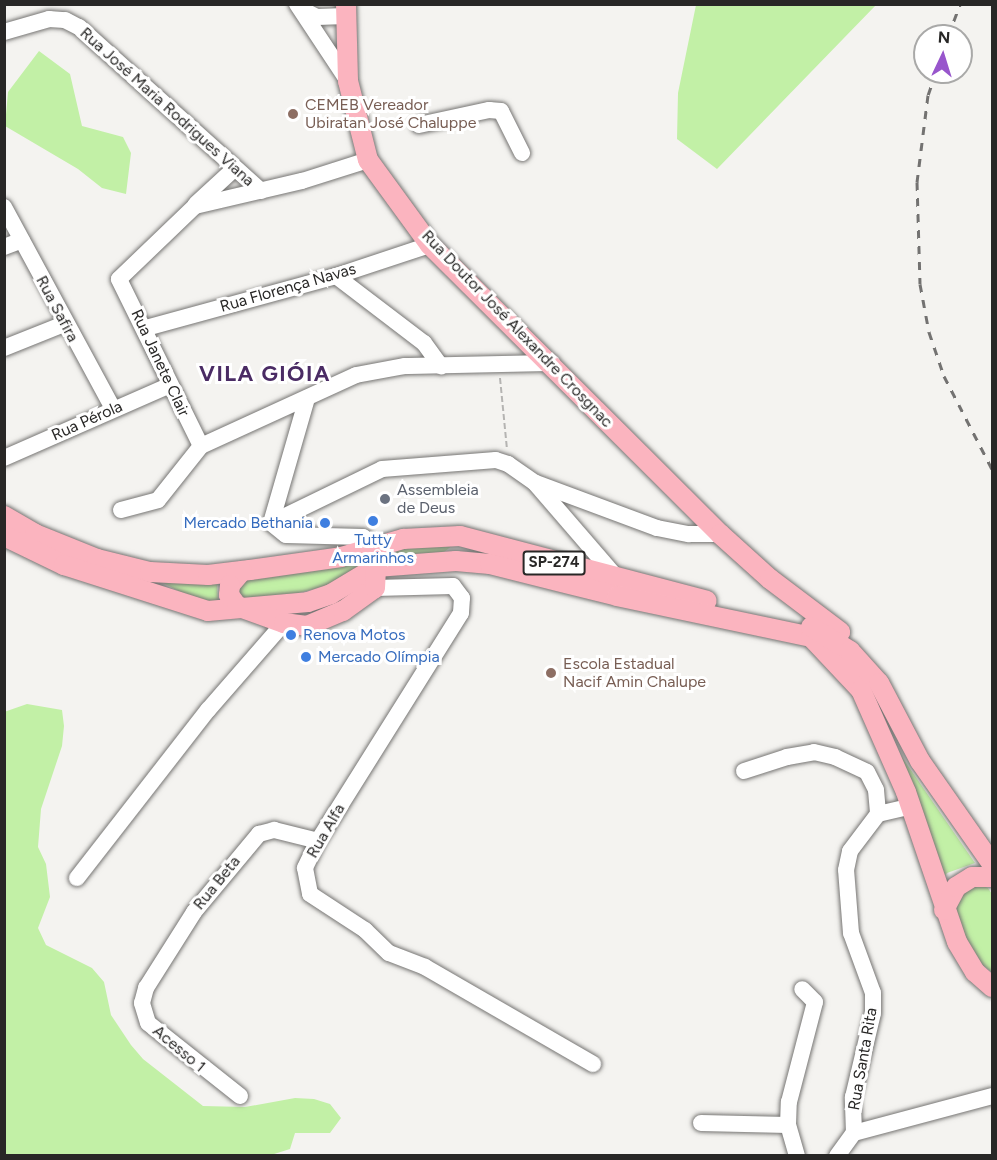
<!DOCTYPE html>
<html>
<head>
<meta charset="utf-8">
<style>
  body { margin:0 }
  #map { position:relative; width:997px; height:1160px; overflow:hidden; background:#f4f3f0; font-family:Figtree,sans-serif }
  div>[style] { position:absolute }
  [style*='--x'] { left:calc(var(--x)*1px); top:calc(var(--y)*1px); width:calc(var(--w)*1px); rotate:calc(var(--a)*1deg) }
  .green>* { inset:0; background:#c2f0a6 }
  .path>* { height:2px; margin-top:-1px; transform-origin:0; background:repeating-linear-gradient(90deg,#b5b4b2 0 6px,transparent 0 9px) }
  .roads { filter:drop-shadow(0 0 2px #767573) drop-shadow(0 0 2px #767573) }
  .minor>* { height:16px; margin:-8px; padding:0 8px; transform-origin:8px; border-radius:8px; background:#fff }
  .major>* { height:20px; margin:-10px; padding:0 10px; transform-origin:10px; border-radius:10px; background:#fbb4bf }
  .rail>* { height:3px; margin-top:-1.5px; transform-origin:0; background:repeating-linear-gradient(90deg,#737271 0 8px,transparent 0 16px) }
  .dots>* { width:16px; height:16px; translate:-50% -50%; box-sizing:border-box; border:3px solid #fff; border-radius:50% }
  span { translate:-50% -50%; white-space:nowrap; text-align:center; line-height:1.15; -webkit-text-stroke:6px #fff; paint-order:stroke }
  .shield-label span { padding:2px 4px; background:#fff; border:2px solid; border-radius:4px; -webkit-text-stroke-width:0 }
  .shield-label { font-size:15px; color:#282726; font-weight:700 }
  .education-label { font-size:16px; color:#785e54 }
  .left { translate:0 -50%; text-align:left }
  .street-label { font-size:16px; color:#282726 }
  .worship-label { font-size:16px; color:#5b616d }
  .shop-label { font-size:16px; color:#366cbe }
  .right { translate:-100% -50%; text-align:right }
  .district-label { font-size:22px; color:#4a2b64; font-weight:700; letter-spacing:1.5px }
  .frame { position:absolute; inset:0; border:6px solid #282726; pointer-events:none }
  .north { position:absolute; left:913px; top:24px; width:60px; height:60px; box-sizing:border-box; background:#fff; border:2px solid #a9a9a8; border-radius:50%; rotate:4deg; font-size:16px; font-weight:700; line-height:24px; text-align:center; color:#282726 }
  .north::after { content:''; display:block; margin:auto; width:21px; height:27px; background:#9856cc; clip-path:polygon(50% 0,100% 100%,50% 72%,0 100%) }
</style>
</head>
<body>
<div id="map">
  <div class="green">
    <i style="clip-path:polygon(696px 5px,696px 4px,876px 5px,717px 169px,677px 139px,678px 93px)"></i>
    <i style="clip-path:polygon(39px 51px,70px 74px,82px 126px,123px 137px,131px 153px,126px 194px,102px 188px,78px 169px,5px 126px,8px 92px)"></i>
    <i style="clip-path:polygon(409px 541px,453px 545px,444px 552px,387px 557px,326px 586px,298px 593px,246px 601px,236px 592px,244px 580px,348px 561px)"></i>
    <i style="clip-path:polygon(156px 579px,217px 582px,218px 602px,195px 600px)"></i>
    <i style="clip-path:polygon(27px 704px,62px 710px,64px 726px,62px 746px,41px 809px,38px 847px,46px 864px,50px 897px,38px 928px,46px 945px,92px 968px,104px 982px,111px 1015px,131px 1045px,143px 1059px,203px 1106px,245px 1107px,295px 1098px,314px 1099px,330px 1104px,341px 1118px,330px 1133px,295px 1133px,290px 1149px,271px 1155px,5px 1155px,4px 712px)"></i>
    <i style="clip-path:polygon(895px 747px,975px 863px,947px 873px,943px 879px)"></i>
    <i style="clip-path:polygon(976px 883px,988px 888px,992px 894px,992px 972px,977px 961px,965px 941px,956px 912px,959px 895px)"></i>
  </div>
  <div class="path">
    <i style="--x:500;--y:378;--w:71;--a:84.4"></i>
  </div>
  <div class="roads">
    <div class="minor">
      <i style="--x:297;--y:4;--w:92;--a:56.5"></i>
      <i style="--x:301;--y:9;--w:18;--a:27"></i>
      <i style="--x:317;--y:17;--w:29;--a:-2"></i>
      <i style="--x:4;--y:32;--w:47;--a:-16.1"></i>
      <i style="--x:49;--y:19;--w:16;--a:4"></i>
      <i style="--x:65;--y:20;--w:16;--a:27"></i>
      <i style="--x:79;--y:27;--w:245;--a:42"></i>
      <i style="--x:419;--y:125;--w:72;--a:-12.1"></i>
      <i style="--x:489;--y:110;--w:12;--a:5"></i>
      <i style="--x:501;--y:111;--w:47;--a:63.4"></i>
      <i style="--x:196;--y:204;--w:53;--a:-42.7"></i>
      <i style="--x:4;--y:207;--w:230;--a:61.6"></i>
      <i style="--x:4;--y:247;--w:19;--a:-21"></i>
      <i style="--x:336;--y:276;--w:111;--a:37.3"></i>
      <i style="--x:424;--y:343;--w:29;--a:54"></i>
      <i style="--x:146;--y:328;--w:197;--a:-15.3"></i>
      <i style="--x:336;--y:276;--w:99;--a:-18.3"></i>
      <i style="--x:4;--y:348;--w:65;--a:-21.8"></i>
      <i style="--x:201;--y:446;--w:186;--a:-116.2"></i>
      <i style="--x:119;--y:279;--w:105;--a:-43.8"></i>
      <i style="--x:195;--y:206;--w:110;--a:-13.2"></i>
      <i style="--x:302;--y:181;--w:69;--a:-17.7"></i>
      <i style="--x:4;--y:458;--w:181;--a:-23.7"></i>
      <i style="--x:536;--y:483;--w:129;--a:20.4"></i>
      <i style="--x:657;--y:528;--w:33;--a:11"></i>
      <i style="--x:689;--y:534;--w:31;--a:0"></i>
      <i style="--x:121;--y:510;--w:38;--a:-15"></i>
      <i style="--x:158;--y:500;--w:69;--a:-51.5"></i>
      <i style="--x:201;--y:446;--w:170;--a:-24.6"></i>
      <i style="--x:356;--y:375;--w:50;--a:-10.4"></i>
      <i style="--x:405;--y:366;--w:147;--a:-1.2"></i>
      <i style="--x:271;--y:523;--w:123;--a:-25.9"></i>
      <i style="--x:382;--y:469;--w:114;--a:-4.5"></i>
      <i style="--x:496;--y:460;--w:13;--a:18"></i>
      <i style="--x:508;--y:464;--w:33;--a:35"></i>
      <i style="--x:535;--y:483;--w:127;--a:49.2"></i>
      <i style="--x:271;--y:523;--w:130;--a:-73.9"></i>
      <i style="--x:271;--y:523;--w:19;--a:39"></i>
      <i style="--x:286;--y:535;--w:77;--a:1.5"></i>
      <i style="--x:363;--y:537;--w:14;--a:34"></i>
      <i style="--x:375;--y:588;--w:78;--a:-1.5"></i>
      <i style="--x:453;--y:586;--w:15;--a:53"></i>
      <i style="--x:462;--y:598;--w:15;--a:94"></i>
      <i style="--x:461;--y:613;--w:269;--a:122.1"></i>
      <i style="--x:318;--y:841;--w:30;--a:116"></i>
      <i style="--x:305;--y:868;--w:26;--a:79"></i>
      <i style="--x:310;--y:894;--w:66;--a:33.2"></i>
      <i style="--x:365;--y:930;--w:33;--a:44"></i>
      <i style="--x:389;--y:953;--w:39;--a:21"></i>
      <i style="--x:425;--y:967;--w:194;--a:30"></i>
      <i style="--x:744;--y:771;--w:45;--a:-18"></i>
      <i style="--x:787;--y:757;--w:27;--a:-10"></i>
      <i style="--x:814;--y:752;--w:22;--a:13"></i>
      <i style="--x:835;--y:757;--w:35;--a:25"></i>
      <i style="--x:867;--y:772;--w:20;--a:63"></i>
      <i style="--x:876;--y:790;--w:24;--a:85"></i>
      <i style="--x:77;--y:878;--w:213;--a:-52.1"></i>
      <i style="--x:208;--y:710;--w:116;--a:-48.9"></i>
      <i style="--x:240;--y:1096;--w:117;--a:-141.6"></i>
      <i style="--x:148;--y:1023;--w:21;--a:-107"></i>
      <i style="--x:142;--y:1003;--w:16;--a:-75"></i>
      <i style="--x:146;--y:988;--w:90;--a:-57.7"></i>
      <i style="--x:194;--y:912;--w:102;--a:-50.2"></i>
      <i style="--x:259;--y:834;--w:16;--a:-15"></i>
      <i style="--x:274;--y:830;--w:45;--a:14"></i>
      <i style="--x:701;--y:1123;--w:87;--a:1.3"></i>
      <i style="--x:854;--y:1133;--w:36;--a:-92"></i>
      <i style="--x:853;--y:1097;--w:86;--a:-76.6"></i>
      <i style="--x:873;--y:1013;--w:20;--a:-90"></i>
      <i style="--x:873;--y:993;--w:64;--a:-110.1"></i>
      <i style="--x:851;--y:933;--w:63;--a:-94.5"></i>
      <i style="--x:846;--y:870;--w:19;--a:-78"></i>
      <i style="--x:850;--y:851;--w:46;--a:-52.9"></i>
      <i style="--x:878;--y:814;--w:32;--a:-13"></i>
      <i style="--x:797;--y:1156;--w:32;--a:-106"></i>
      <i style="--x:788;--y:1125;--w:23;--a:-88"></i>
      <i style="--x:789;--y:1102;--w:103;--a:-75.4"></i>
      <i style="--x:815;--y:1002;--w:18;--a:-135"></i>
      <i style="--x:837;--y:1156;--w:29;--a:-54"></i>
      <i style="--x:854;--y:1133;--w:143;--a:-15"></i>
    </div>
    <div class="major">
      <i style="--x:346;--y:4;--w:77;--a:88.5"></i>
      <i style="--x:348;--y:81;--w:81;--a:75.8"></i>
      <i style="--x:368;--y:160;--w:105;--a:53.9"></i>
      <i style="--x:430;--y:245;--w:409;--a:44.9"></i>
      <i style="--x:720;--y:534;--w:67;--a:42"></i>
      <i style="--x:770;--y:579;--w:88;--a:37.1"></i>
      <i style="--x:4;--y:516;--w:36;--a:30"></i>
      <i style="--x:35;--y:534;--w:67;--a:22"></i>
      <i style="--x:97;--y:559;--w:55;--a:13.8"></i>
      <i style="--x:150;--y:572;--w:58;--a:3"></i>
      <i style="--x:208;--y:575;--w:42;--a:-6.8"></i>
      <i style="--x:250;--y:570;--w:92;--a:-8.1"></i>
      <i style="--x:341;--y:557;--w:65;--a:-16.2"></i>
      <i style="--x:403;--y:539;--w:57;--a:-3"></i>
      <i style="--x:460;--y:536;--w:255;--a:14.7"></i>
      <i style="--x:4;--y:536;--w:67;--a:25.8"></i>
      <i style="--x:64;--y:565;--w:151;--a:17.7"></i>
      <i style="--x:208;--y:611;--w:100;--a:-5.1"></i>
      <i style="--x:308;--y:602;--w:24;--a:-19"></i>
      <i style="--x:331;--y:594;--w:52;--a:-31"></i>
      <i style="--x:376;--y:567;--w:80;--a:-4.3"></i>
      <i style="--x:456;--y:561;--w:34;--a:5"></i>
      <i style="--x:490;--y:564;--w:131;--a:14.1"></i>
      <i style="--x:617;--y:596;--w:198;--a:11.9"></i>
      <i style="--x:811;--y:637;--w:73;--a:46.7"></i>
      <i style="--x:861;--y:690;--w:111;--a:66.2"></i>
      <i style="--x:906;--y:792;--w:158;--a:71.2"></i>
      <i style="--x:957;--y:942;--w:35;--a:59"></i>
      <i style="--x:975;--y:972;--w:23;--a:41"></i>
      <i style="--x:242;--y:571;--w:18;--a:131"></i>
      <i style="--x:230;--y:585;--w:10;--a:96"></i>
      <i style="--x:229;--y:595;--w:14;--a:54"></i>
      <i style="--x:237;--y:606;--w:50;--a:19.9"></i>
      <i style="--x:284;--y:623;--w:23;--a:7"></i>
      <i style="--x:307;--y:626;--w:39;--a:-23"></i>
      <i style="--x:343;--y:611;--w:39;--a:-36"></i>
      <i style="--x:375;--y:588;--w:21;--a:-87"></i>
      <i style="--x:811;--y:627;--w:46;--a:31.6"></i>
      <i style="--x:850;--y:651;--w:43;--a:47.8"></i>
      <i style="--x:879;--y:683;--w:88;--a:62.3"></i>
      <i style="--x:920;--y:761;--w:126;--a:55"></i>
      <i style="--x:944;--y:910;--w:26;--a:-62"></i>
      <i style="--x:956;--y:887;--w:19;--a:-32"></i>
      <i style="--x:972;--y:877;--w:20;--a:0"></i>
    </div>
  </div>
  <div class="rail">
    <i style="--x:948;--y:36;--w:34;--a:-69"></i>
    <i style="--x:936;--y:72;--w:24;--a:109"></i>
    <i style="--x:928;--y:95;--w:88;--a:97.2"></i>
    <i style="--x:917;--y:182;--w:102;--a:88.3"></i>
    <i style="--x:920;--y:284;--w:49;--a:79.4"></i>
    <i style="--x:929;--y:332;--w:46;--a:71.2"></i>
    <i style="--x:944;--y:376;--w:105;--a:62.7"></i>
  </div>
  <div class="dots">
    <i style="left:293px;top:114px;background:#8d6e63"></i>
    <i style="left:385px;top:499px;background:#6b7280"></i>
    <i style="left:373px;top:521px;background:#3f7fe0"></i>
    <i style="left:325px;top:523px;background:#3f7fe0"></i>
    <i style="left:291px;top:635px;background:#3f7fe0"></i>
    <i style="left:306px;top:657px;background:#3f7fe0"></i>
    <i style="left:551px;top:673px;background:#8d6e63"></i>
  </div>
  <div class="shield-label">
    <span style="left:554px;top:563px">SP-274</span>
  </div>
  <div class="education-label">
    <span class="left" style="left:305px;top:114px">CEMEB Vereador<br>Ubiratan José Chaluppe</span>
    <span class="left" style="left:563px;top:673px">Escola Estadual<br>Nacif Amin Chalupe</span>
  </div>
  <div class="street-label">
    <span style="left:167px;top:107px;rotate:42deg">Rua José Maria Rodrigues Viana</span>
    <span style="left:288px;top:288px;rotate:-16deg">Rua Florença Navas</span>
    <span style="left:57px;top:309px;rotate:62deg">Rua Safira</span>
    <span style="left:517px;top:329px;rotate:46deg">Rua Doutor José Alexandre Crosgnac</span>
    <span style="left:160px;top:363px;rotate:65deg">Rua Janete Clair</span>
    <span style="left:87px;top:421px;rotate:-24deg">Rua Pérola</span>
    <span style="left:326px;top:831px;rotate:-60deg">Rua Alfa</span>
    <span style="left:217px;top:883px;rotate:-51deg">Rua Beta</span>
    <span style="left:179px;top:1049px;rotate:40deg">Acesso 1</span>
    <span style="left:863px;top:1059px;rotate:-80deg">Rua Santa Rita</span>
  </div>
  <div class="worship-label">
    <span class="left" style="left:397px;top:499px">Assembleia<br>de Deus</span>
  </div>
  <div class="shop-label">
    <span class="right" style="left:313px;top:523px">Mercado Bethania</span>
    <span style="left:373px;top:549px">Tutty<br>Armarinhos</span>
    <span class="left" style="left:303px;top:635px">Renova Motos</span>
    <span class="left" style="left:318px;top:657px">Mercado Olímpia</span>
  </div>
  <div class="district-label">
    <span style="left:265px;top:374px">VILA GIÓIA</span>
  </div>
  <div class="frame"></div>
  <div class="north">N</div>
</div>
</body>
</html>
